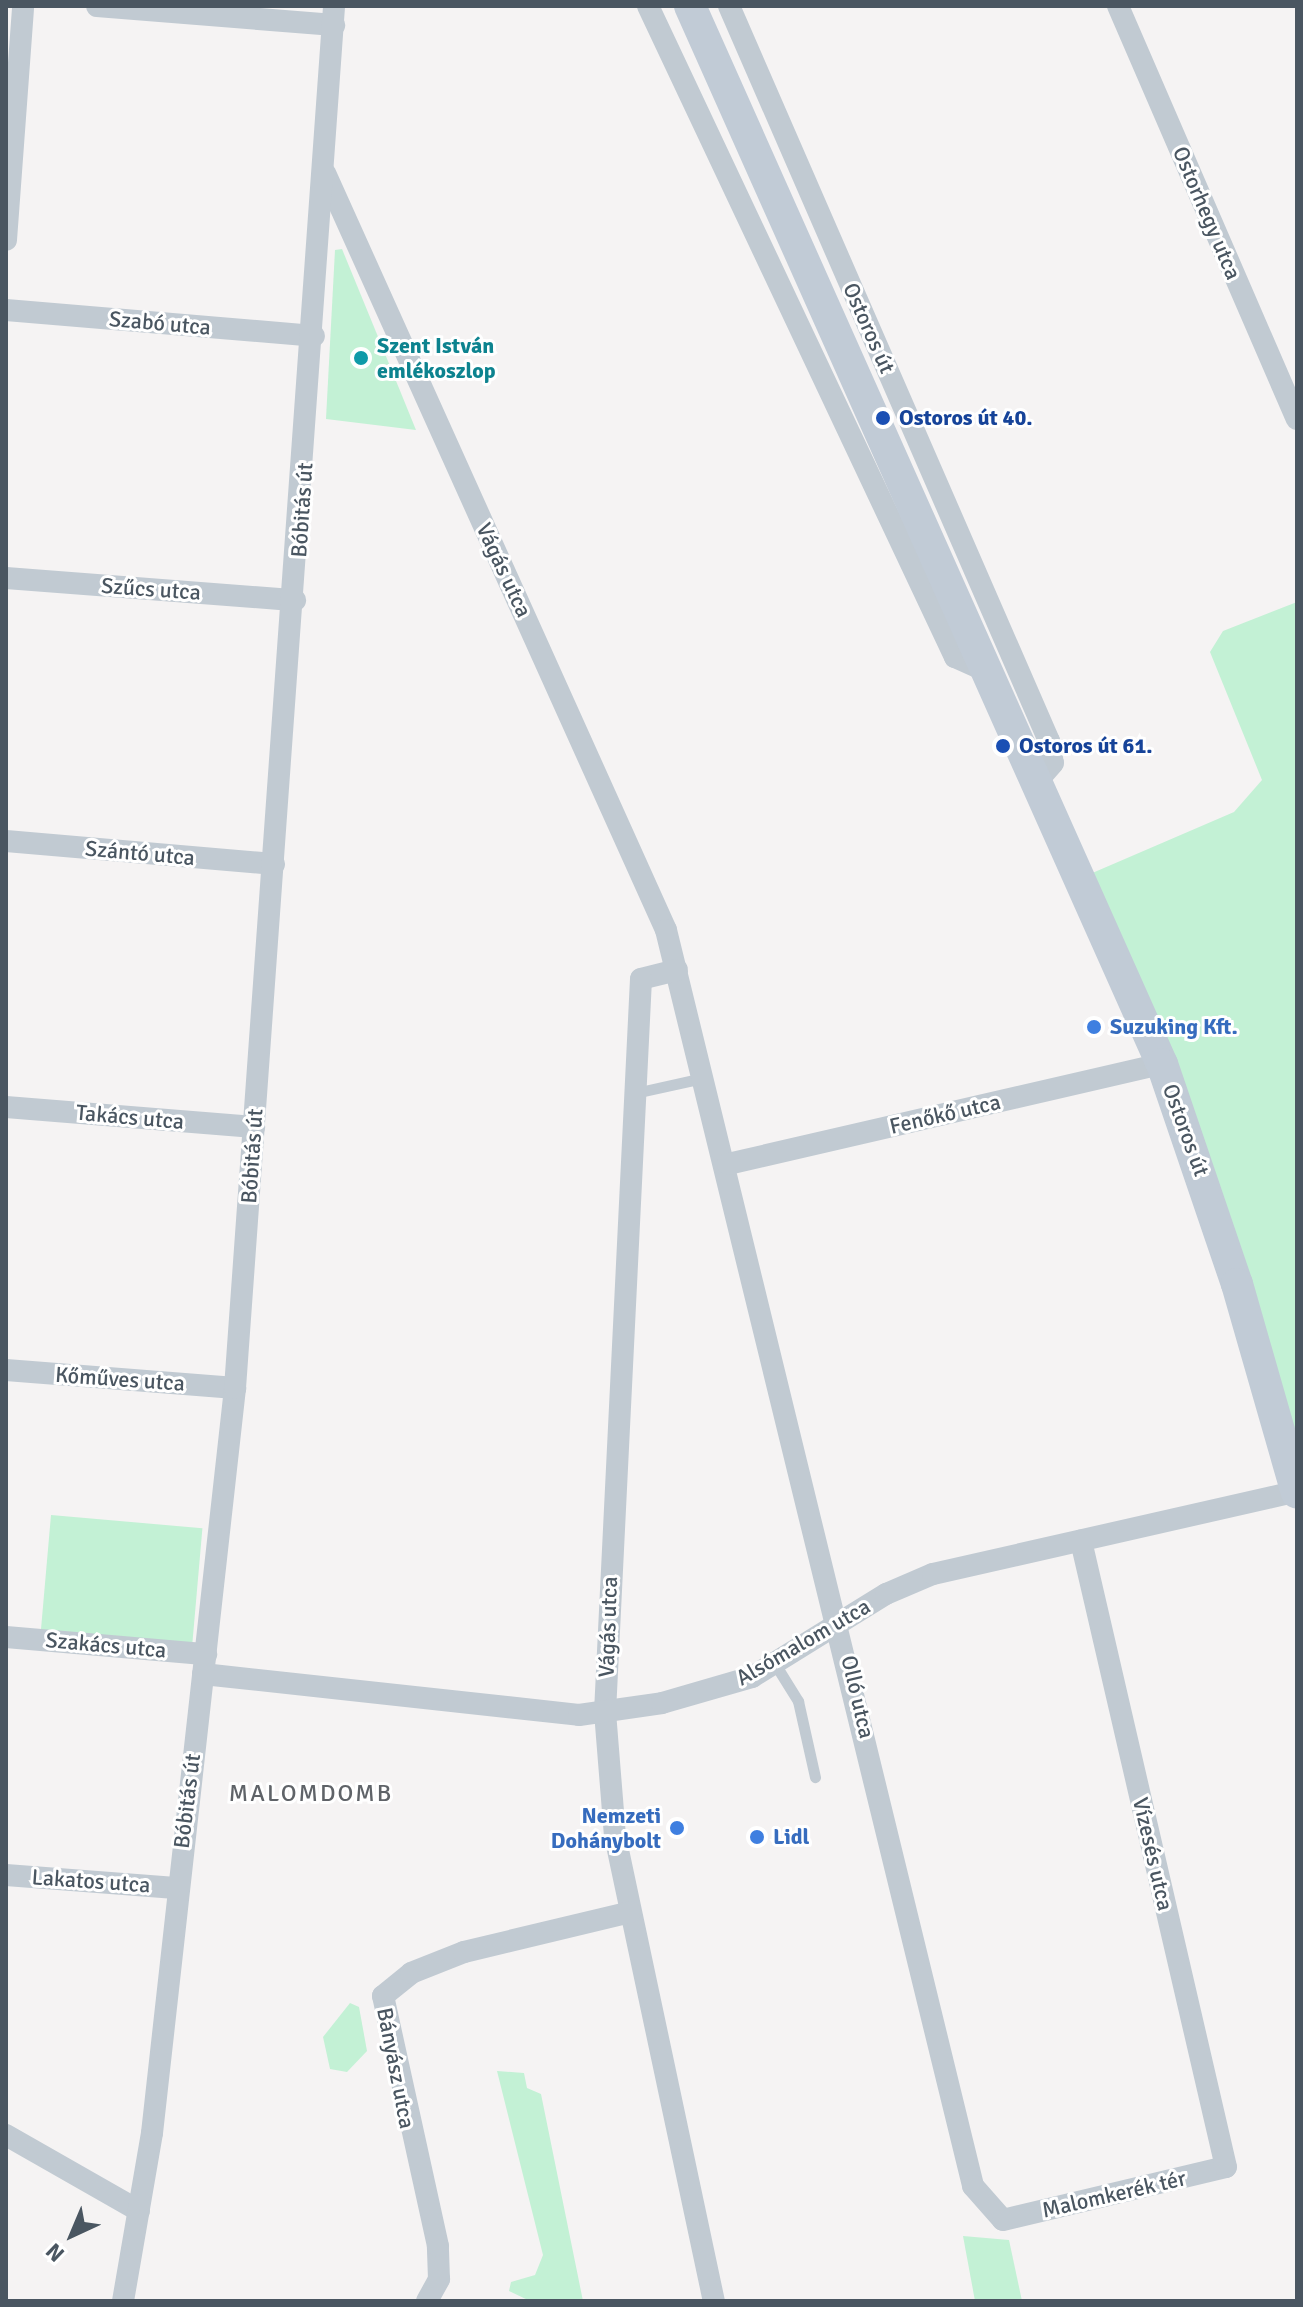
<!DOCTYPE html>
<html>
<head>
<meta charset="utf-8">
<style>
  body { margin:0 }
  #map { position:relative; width:1303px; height:2307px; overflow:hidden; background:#f5f3f3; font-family:Signika,sans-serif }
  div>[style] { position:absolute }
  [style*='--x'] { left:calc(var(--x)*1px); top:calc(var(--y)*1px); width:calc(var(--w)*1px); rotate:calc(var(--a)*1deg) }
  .green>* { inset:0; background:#c3f1d5; transform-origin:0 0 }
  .lane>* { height:11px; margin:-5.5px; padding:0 5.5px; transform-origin:5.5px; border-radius:5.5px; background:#c1cad2 }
  .street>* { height:22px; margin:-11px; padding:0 11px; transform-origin:11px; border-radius:11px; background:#c1cad2 }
  .secondary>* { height:32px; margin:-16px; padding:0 16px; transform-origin:16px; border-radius:16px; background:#c1cbd6 }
  .dots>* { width:22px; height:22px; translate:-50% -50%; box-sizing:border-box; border:4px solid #fff; border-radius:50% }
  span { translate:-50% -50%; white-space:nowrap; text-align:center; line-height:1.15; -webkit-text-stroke:6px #fff; paint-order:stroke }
  .street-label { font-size:22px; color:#4a5661 }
  .culture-label { font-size:22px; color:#0d838f; font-weight:700 }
  .left { translate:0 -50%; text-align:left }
  .transit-label { font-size:22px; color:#164399; font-weight:700 }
  .shop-label { font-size:22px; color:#366cbe; font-weight:700 }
  .right { translate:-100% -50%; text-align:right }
  .neighbourhood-label { font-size:24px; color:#5f6368; letter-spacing:2px }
  .frame { position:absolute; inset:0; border:8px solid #4a5661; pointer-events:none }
  .north { position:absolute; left:32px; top:2195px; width:80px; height:80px; -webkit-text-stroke:6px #fff; paint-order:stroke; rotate:224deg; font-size:22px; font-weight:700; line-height:32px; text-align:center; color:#4a5661 }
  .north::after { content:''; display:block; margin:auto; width:28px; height:36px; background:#4a5661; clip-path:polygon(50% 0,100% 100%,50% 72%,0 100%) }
</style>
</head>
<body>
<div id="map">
  <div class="green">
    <i style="clip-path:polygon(342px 249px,381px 344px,416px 430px,326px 419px,335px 250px)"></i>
    <i style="clip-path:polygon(1297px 602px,1297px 1466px,1090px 874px,1234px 812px,1262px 780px,1210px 652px,1223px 631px)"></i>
    <i style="left:51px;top:1515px;width:152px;height:117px;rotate:5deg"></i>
    <i style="clip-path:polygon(350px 2003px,359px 2007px,367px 2051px,347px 2072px,330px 2069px,323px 2037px)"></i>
    <i style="clip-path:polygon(497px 2071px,524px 2073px,527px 2088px,541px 2094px,583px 2301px,530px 2301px,509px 2291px,511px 2282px,535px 2275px,543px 2255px)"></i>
    <i style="clip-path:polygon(963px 2236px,1009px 2240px,1022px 2301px,975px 2301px)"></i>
  </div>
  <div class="lane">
    <i style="--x:635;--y:1093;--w:70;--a:-12.4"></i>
    <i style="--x:775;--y:1664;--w:44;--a:58.1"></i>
    <i style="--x:798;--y:1701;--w:78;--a:77.4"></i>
  </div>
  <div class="street">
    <i style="--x:97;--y:6;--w:238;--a:4.6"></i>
    <i style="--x:648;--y:6;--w:720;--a:64.75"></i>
    <i style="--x:955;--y:657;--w:36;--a:24"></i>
    <i style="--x:729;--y:6;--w:802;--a:66.47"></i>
    <i style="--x:1049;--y:741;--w:22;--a:80"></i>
    <i style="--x:1053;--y:763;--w:23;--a:131"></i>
    <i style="--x:1118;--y:6;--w:450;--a:66.6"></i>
    <i style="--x:325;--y:173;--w:830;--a:65.75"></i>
    <i style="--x:666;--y:930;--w:1293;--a:76.26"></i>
    <i style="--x:973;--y:2186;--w:45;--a:48.6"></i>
    <i style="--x:1003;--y:2220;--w:229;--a:-13.4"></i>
    <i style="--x:1226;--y:2167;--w:643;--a:-103.04"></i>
    <i style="--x:6;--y:240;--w:235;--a:-85.8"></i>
    <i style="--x:6;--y:310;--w:309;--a:4.8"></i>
    <i style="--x:6;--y:578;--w:290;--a:4.4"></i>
    <i style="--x:6;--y:841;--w:269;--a:4.9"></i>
    <i style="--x:677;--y:970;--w:37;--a:166"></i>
    <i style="--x:641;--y:979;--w:734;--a:92.81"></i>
    <i style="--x:605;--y:1712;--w:124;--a:85.4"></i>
    <i style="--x:615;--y:1836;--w:475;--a:78"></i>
    <i style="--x:6;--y:1107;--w:249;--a:4.6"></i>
    <i style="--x:728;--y:1164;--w:445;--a:-13"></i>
    <i style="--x:6;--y:1370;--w:230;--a:4.5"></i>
    <i style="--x:6;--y:1637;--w:201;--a:4.9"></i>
    <i style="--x:203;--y:1674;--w:378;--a:6.2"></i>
    <i style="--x:579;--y:1715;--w:84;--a:-8.2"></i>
    <i style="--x:662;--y:1703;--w:94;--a:-16.1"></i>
    <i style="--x:752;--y:1677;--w:158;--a:-31.8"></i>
    <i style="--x:886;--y:1594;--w:51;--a:-23.1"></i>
    <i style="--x:933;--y:1574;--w:373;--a:-12.8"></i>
    <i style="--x:6;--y:1875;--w:170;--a:4.4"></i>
    <i style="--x:6;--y:2135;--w:153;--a:29.7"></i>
    <i style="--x:123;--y:2301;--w:170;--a:-80.2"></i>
    <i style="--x:152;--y:2133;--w:750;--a:-83.64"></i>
    <i style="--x:235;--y:1388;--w:1386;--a:-85.9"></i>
    <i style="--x:427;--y:2301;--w:25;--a:-61"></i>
    <i style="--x:439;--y:2279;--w:33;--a:-92"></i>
    <i style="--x:438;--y:2246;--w:256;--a:-102.4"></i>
    <i style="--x:383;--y:1996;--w:36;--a:-39"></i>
    <i style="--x:411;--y:1973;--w:57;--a:-21.6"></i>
    <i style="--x:464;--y:1952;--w:171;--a:-13.5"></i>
  </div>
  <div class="secondary">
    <i style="--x:690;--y:6;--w:1159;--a:65.96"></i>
    <i style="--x:1162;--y:1064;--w:232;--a:71.2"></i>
    <i style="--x:1237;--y:1284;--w:217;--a:74"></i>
  </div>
  <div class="dots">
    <i style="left:361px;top:358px;background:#0f9aa8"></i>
    <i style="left:883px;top:418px;background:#1a4fb4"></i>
    <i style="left:1003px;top:746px;background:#1a4fb4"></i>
    <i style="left:1094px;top:1027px;background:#3f7fe0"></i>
    <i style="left:677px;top:1828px;background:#3f7fe0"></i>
    <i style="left:757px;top:1837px;background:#3f7fe0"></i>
  </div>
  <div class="street-label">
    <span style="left:1207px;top:213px;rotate:67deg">Ostorhegy utca</span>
    <span style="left:160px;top:323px;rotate:5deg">Szabó utca</span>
    <span style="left:869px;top:328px;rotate:66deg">Ostoros út</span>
    <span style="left:302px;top:510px;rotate:-86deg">Bóbitás út</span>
    <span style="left:504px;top:570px;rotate:65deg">Vágás utca</span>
    <span style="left:151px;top:589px;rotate:4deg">Szűcs utca</span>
    <span style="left:140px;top:853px;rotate:5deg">Szántó utca</span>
    <span style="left:945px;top:1114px;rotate:-13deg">Fenőkő utca</span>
    <span style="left:130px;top:1117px;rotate:5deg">Takács utca</span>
    <span style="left:1186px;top:1130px;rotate:70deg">Ostoros út</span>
    <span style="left:252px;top:1156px;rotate:-86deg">Bóbitás út</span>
    <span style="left:120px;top:1379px;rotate:4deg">Kőműves utca</span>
    <span style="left:608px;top:1627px;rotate:-88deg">Vágás utca</span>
    <span style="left:803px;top:1642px;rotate:-30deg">Alsómalom utca</span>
    <span style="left:106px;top:1645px;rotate:5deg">Szakács utca</span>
    <span style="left:858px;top:1697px;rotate:77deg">Olló utca</span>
    <span style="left:187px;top:1801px;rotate:-83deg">Bóbitás út</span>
    <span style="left:1153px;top:1854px;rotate:77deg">Vízesés utca</span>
    <span style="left:91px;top:1881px;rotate:4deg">Lakatos utca</span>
    <span style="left:396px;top:2068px;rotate:79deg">Bányász utca</span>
    <span style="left:1114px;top:2194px;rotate:-13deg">Malomkerék tér</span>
  </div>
  <div class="culture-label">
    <span class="left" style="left:377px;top:358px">Szent István<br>emlékoszlop</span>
  </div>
  <div class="transit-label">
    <span class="left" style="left:899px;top:418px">Ostoros út 40.</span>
    <span class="left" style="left:1019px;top:746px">Ostoros út 61.</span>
  </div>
  <div class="shop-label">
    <span class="left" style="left:1110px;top:1027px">Suzuking Kft.</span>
    <span class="right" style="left:661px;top:1828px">Nemzeti<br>Dohánybolt</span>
    <span class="left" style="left:773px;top:1837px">Lidl</span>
  </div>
  <div class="neighbourhood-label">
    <span style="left:311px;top:1794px">MALOMDOMB</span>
  </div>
  <div class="frame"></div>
  <div class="north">N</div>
</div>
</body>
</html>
